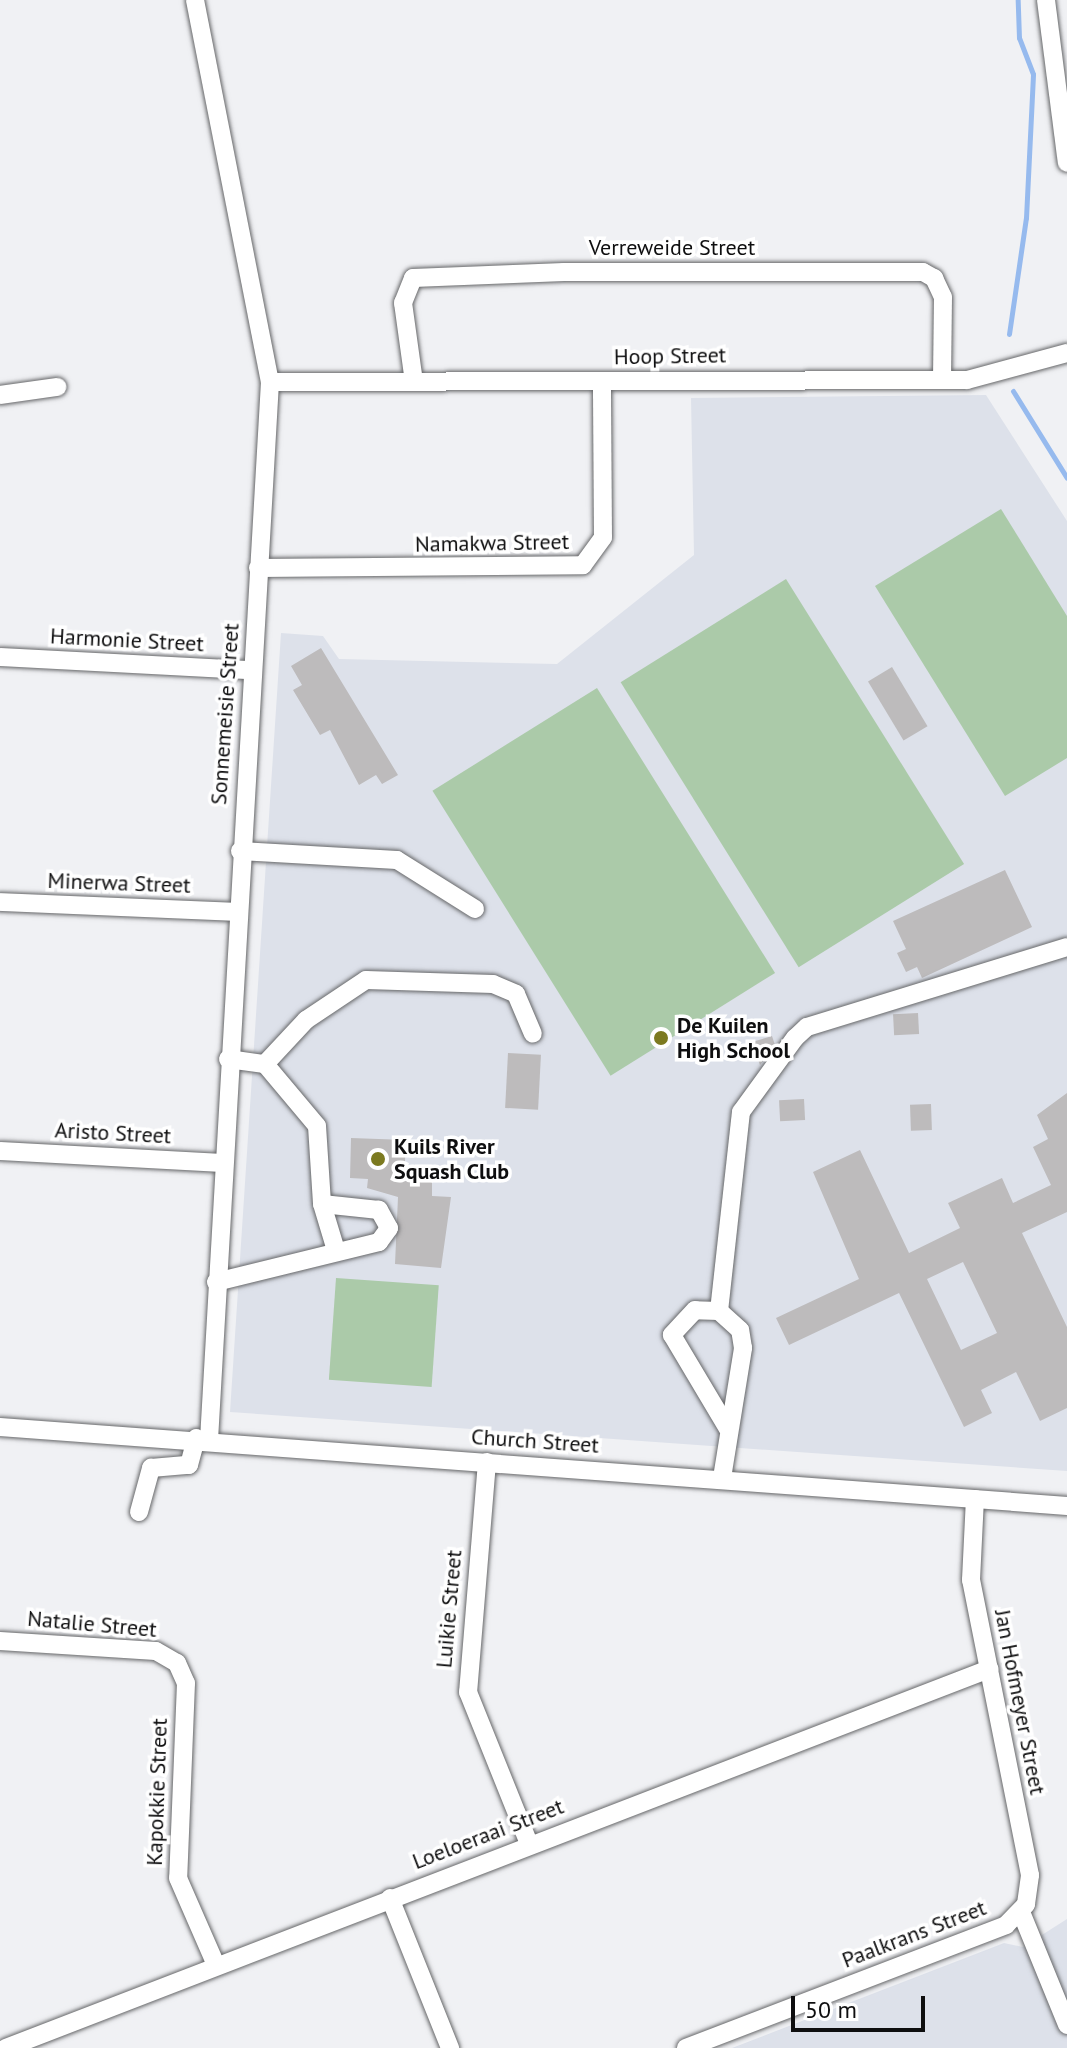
<!DOCTYPE html>
<html>
<head>
<meta charset="utf-8">
<style>
  body { margin:0 }
  #map { position:relative; width:1067px; height:2048px; overflow:hidden; background:#f0f1f4; font-family:"PT Sans",sans-serif }
  div>[style] { position:absolute }
  [style*='--x'] { left:calc(var(--x)*1px); top:calc(var(--y)*1px); width:calc(var(--w)*1px); rotate:calc(var(--a)*1deg) }
  .built>* { inset:0; background:#dde1ea }
  .green>* { inset:0; background:#abcaa9; transform-origin:0 0 }
  .stream>* { height:5px; margin:-2.5px; padding:0 2.5px; transform-origin:2.5px; border-radius:2.5px; background:#96baee }
  .building>* { inset:0; background:#bdbbbc; transform-origin:0 0 }
  .roads { filter:drop-shadow(0 0 2px #666769) drop-shadow(0 0 2px #666769) }
  .minor>* { height:18px; margin:-9px; padding:0 9px; transform-origin:9px; border-radius:9px; background:#fff }
  .dots>* { width:22px; height:22px; translate:-50% -50%; box-sizing:border-box; border:4px solid #fff; border-radius:50% }
  span { translate:-50% -50%; white-space:nowrap; text-align:center; line-height:1.15; -webkit-text-stroke:7px #fff; paint-order:stroke }
  .street-label { font-size:22px; color:#0e0e0f }
  .poi-label { font-size:22px; color:#0e0e0f; font-weight:700 }
  .left { translate:0 -50%; text-align:left }
  .scale { position:absolute; left:791px; top:1996px; width:134px; height:36px; box-sizing:border-box; border:4px solid #0e0e0f; border-top:0; padding-left:10px; font-size:24px; line-height:28px; white-space:nowrap; color:#0e0e0f; -webkit-text-stroke:6px #fff; paint-order:stroke }
</style>
</head>
<body>
<div id="map">
  <div class="built">
    <i style="clip-path:polygon(986px 395px,1067px 521px,1067px 1471px,230px 1412px,281px 633px,323px 636px,339px 659px,557px 664px,694px 555px,691px 398px)"></i>
    <i style="clip-path:polygon(1067px 1919px,1067px 2048px,732px 2048px,1004px 1943px,1023px 1947px)"></i>
  </div>
  <div class="green">
    <i style="clip-path:polygon(1001px 509px,1067px 616px,1067px 758px,1005px 796px,875px 586px)"></i>
    <i style="left:786px;top:579px;width:336px;height:195px;rotate:58deg"></i>
    <i style="left:597px;top:688px;width:336px;height:194px;rotate:58deg"></i>
    <i style="left:336px;top:1278px;width:103px;height:102px;rotate:4deg"></i>
  </div>
  <div class="stream">
    <i style="--x:1009;--y:334;--w:117;--a:-81.7"></i>
    <i style="--x:1026;--y:218;--w:144;--a:-87.2"></i>
    <i style="--x:1033;--y:74;--w:39;--a:-111"></i>
    <i style="--x:1019;--y:38;--w:38;--a:-92"></i>
    <i style="--x:1013;--y:391;--w:102;--a:58.2"></i>
  </div>
  <div class="building">
    <i style="clip-path:polygon(321px 648px,398px 775px,382px 784px,376px 775px,359px 785px,330px 730px,320px 735px,293px 690px,302px 685px,291px 666px)"></i>
    <i style="left:892px;top:667px;width:69px;height:28px;rotate:59deg"></i>
    <i style="clip-path:polygon(1005px 870px,1032px 927px,922px 978px,917px 967px,906px 972px,897px 953px,906px 949px,893px 921px)"></i>
    <i style="left:918px;top:1013px;width:21px;height:25px;rotate:87deg"></i>
    <i style="clip-path:polygon(772px 1036px,775px 1045px,760px 1065px,752px 1042px)"></i>
    <i style="left:508px;top:1053px;width:33px;height:55px;rotate:3deg"></i>
    <i style="clip-path:polygon(evenodd,1067px 1093px,1067px 1212px,1022px 1233px,1067px 1327px,1067px 1408px,1040px 1421px,1016px 1372px,981px 1390px,992px 1413px,964px 1427px,899px 1293px,789px 1345px,776px 1318px,859px 1279px,813px 1172px,860px 1150px,909px 1253px,960px 1228px,948px 1203px,1002px 1178px,1013px 1203px,1051px 1185px,1033px 1147px,1048px 1139px,1037px 1115px,1067px 1093px,963px 1262px,997px 1333px,961px 1350px,927px 1279px,963px 1262px)"></i>
    <i style="left:804px;top:1099px;width:21px;height:25px;rotate:87deg"></i>
    <i style="left:931px;top:1104px;width:26px;height:21px;rotate:88deg"></i>
    <i style="clip-path:polygon(351px 1138px,406px 1140px,404px 1181px,432px 1182px,432px 1196px,451px 1197px,441px 1268px,395px 1264px,398px 1197px,367px 1188px,368px 1179px,350px 1178px)"></i>
  </div>
  <div class="roads">
    <div class="minor">
      <i style="--x:195;--y:0;--w:389;--a:78.9"></i>
      <i style="--x:270;--y:382;--w:1059;--a:93.3"></i>
      <i style="--x:1046;--y:0;--w:164;--a:82.7"></i>
      <i style="--x:270;--y:382;--w:697;--a:-0.16"></i>
      <i style="--x:967;--y:380;--w:104;--a:-15.1"></i>
      <i style="--x:414;--y:382;--w:80;--a:-97.9"></i>
      <i style="--x:403;--y:303;--w:27;--a:-68"></i>
      <i style="--x:413;--y:278;--w:151;--a:-2.3"></i>
      <i style="--x:564;--y:272;--w:359;--a:0"></i>
      <i style="--x:923;--y:272;--w:13;--a:29"></i>
      <i style="--x:934;--y:278;--w:21;--a:65"></i>
      <i style="--x:943;--y:297;--w:82;--a:90.7"></i>
      <i style="--x:0;--y:395;--w:58;--a:-8"></i>
      <i style="--x:258;--y:568;--w:325;--a:-0.5"></i>
      <i style="--x:583;--y:565;--w:34;--a:-54"></i>
      <i style="--x:603;--y:537;--w:156;--a:-90.4"></i>
      <i style="--x:0;--y:657;--w:252;--a:3"></i>
      <i style="--x:240;--y:851;--w:157;--a:3.3"></i>
      <i style="--x:397;--y:860;--w:92;--a:32.1"></i>
      <i style="--x:0;--y:902;--w:236;--a:2.4"></i>
      <i style="--x:228;--y:1059;--w:37;--a:8"></i>
      <i style="--x:265;--y:1064;--w:81;--a:50"></i>
      <i style="--x:317;--y:1126;--w:78;--a:86.3"></i>
      <i style="--x:322;--y:1204;--w:45;--a:73.2"></i>
      <i style="--x:265;--y:1064;--w:60;--a:-47"></i>
      <i style="--x:306;--y:1020;--w:72;--a:-33.7"></i>
      <i style="--x:366;--y:980;--w:127;--a:1.8"></i>
      <i style="--x:493;--y:984;--w:25;--a:23"></i>
      <i style="--x:516;--y:994;--w:43;--a:67"></i>
      <i style="--x:0;--y:1151;--w:223;--a:3.1"></i>
      <i style="--x:216;--y:1282;--w:168;--a:-13.8"></i>
      <i style="--x:379;--y:1242;--w:17;--a:-54"></i>
      <i style="--x:389;--y:1228;--w:21;--a:-119"></i>
      <i style="--x:379;--y:1210;--w:57;--a:-174"></i>
      <i style="--x:719;--y:1311;--w:200;--a:-83.7"></i>
      <i style="--x:741;--y:1112;--w:92;--a:-53.9"></i>
      <i style="--x:795;--y:1038;--w:16;--a:-43"></i>
      <i style="--x:807;--y:1027;--w:272;--a:-17.1"></i>
      <i style="--x:0;--y:1427;--w:1070;--a:4.23"></i>
      <i style="--x:487;--y:1462;--w:231;--a:94.7"></i>
      <i style="--x:468;--y:1692;--w:164;--a:68.1"></i>
      <i style="--x:722;--y:1478;--w:132;--a:-80.8"></i>
      <i style="--x:743;--y:1348;--w:18;--a:-99"></i>
      <i style="--x:740;--y:1330;--w:28;--a:-138"></i>
      <i style="--x:719;--y:1311;--w:24;--a:-178"></i>
      <i style="--x:695;--y:1310;--w:34;--a:133"></i>
      <i style="--x:672;--y:1335;--w:109;--a:59.2"></i>
      <i style="--x:139;--y:1512;--w:46;--a:-74.7"></i>
      <i style="--x:151;--y:1468;--w:38;--a:-5"></i>
      <i style="--x:189;--y:1465;--w:28;--a:-75"></i>
      <i style="--x:0;--y:1641;--w:156;--a:3.7"></i>
      <i style="--x:156;--y:1651;--w:24;--a:30"></i>
      <i style="--x:177;--y:1663;--w:22;--a:66"></i>
      <i style="--x:186;--y:1683;--w:195;--a:92.3"></i>
      <i style="--x:178;--y:1878;--w:95;--a:66.4"></i>
      <i style="--x:390;--y:1898;--w:162;--a:68.2"></i>
      <i style="--x:1021;--y:1912;--w:122;--a:67.8"></i>
      <i style="--x:6;--y:2048;--w:1054;--a:-21.08"></i>
      <i style="--x:686;--y:2048;--w:343;--a:-21"></i>
      <i style="--x:1006;--y:1925;--w:29;--a:-46"></i>
      <i style="--x:1026;--y:1904;--w:29;--a:-82"></i>
      <i style="--x:1030;--y:1875;--w:301;--a:-101.3"></i>
      <i style="--x:971;--y:1580;--w:81;--a:-87.2"></i>
    </div>
  </div>
  <div class="dots">
    <i style="left:661px;top:1038px;background:#7c7a20"></i>
    <i style="left:378px;top:1159px;background:#7c7a20"></i>
  </div>
  <div class="street-label">
    <span style="left:672px;top:248px">Verreweide Street</span>
    <span style="left:670px;top:356px;rotate:-1deg">Hoop Street</span>
    <span style="left:492px;top:543px;rotate:-1deg">Namakwa Street</span>
    <span style="left:127px;top:640px;rotate:3deg">Harmonie Street</span>
    <span style="left:225px;top:714px;rotate:-86deg">Sonnemeisie Street</span>
    <span style="left:119px;top:883px;rotate:2deg">Minerwa Street</span>
    <span style="left:113px;top:1133px;rotate:3deg">Aristo Street</span>
    <span style="left:535px;top:1441px;rotate:4deg">Church Street</span>
    <span style="left:449px;top:1609px;rotate:-85deg">Luikie Street</span>
    <span style="left:92px;top:1624px;rotate:5deg">Natalie Street</span>
    <span style="left:1020px;top:1702px;rotate:79deg">Jan Hofmeyer Street</span>
    <span style="left:157px;top:1792px;rotate:-88deg">Kapokkie Street</span>
    <span style="left:488px;top:1834px;rotate:-21deg">Loeloeraai Street</span>
    <span style="left:914px;top:1934px;rotate:-21deg">Paalkrans Street</span>
  </div>
  <div class="poi-label">
    <span class="left" style="left:677px;top:1038px">De Kuilen<br>High School</span>
    <span class="left" style="left:394px;top:1159px">Kuils River<br>Squash Club</span>
  </div>
  <div class="scale">50 m</div>
</div>
</body>
</html>
